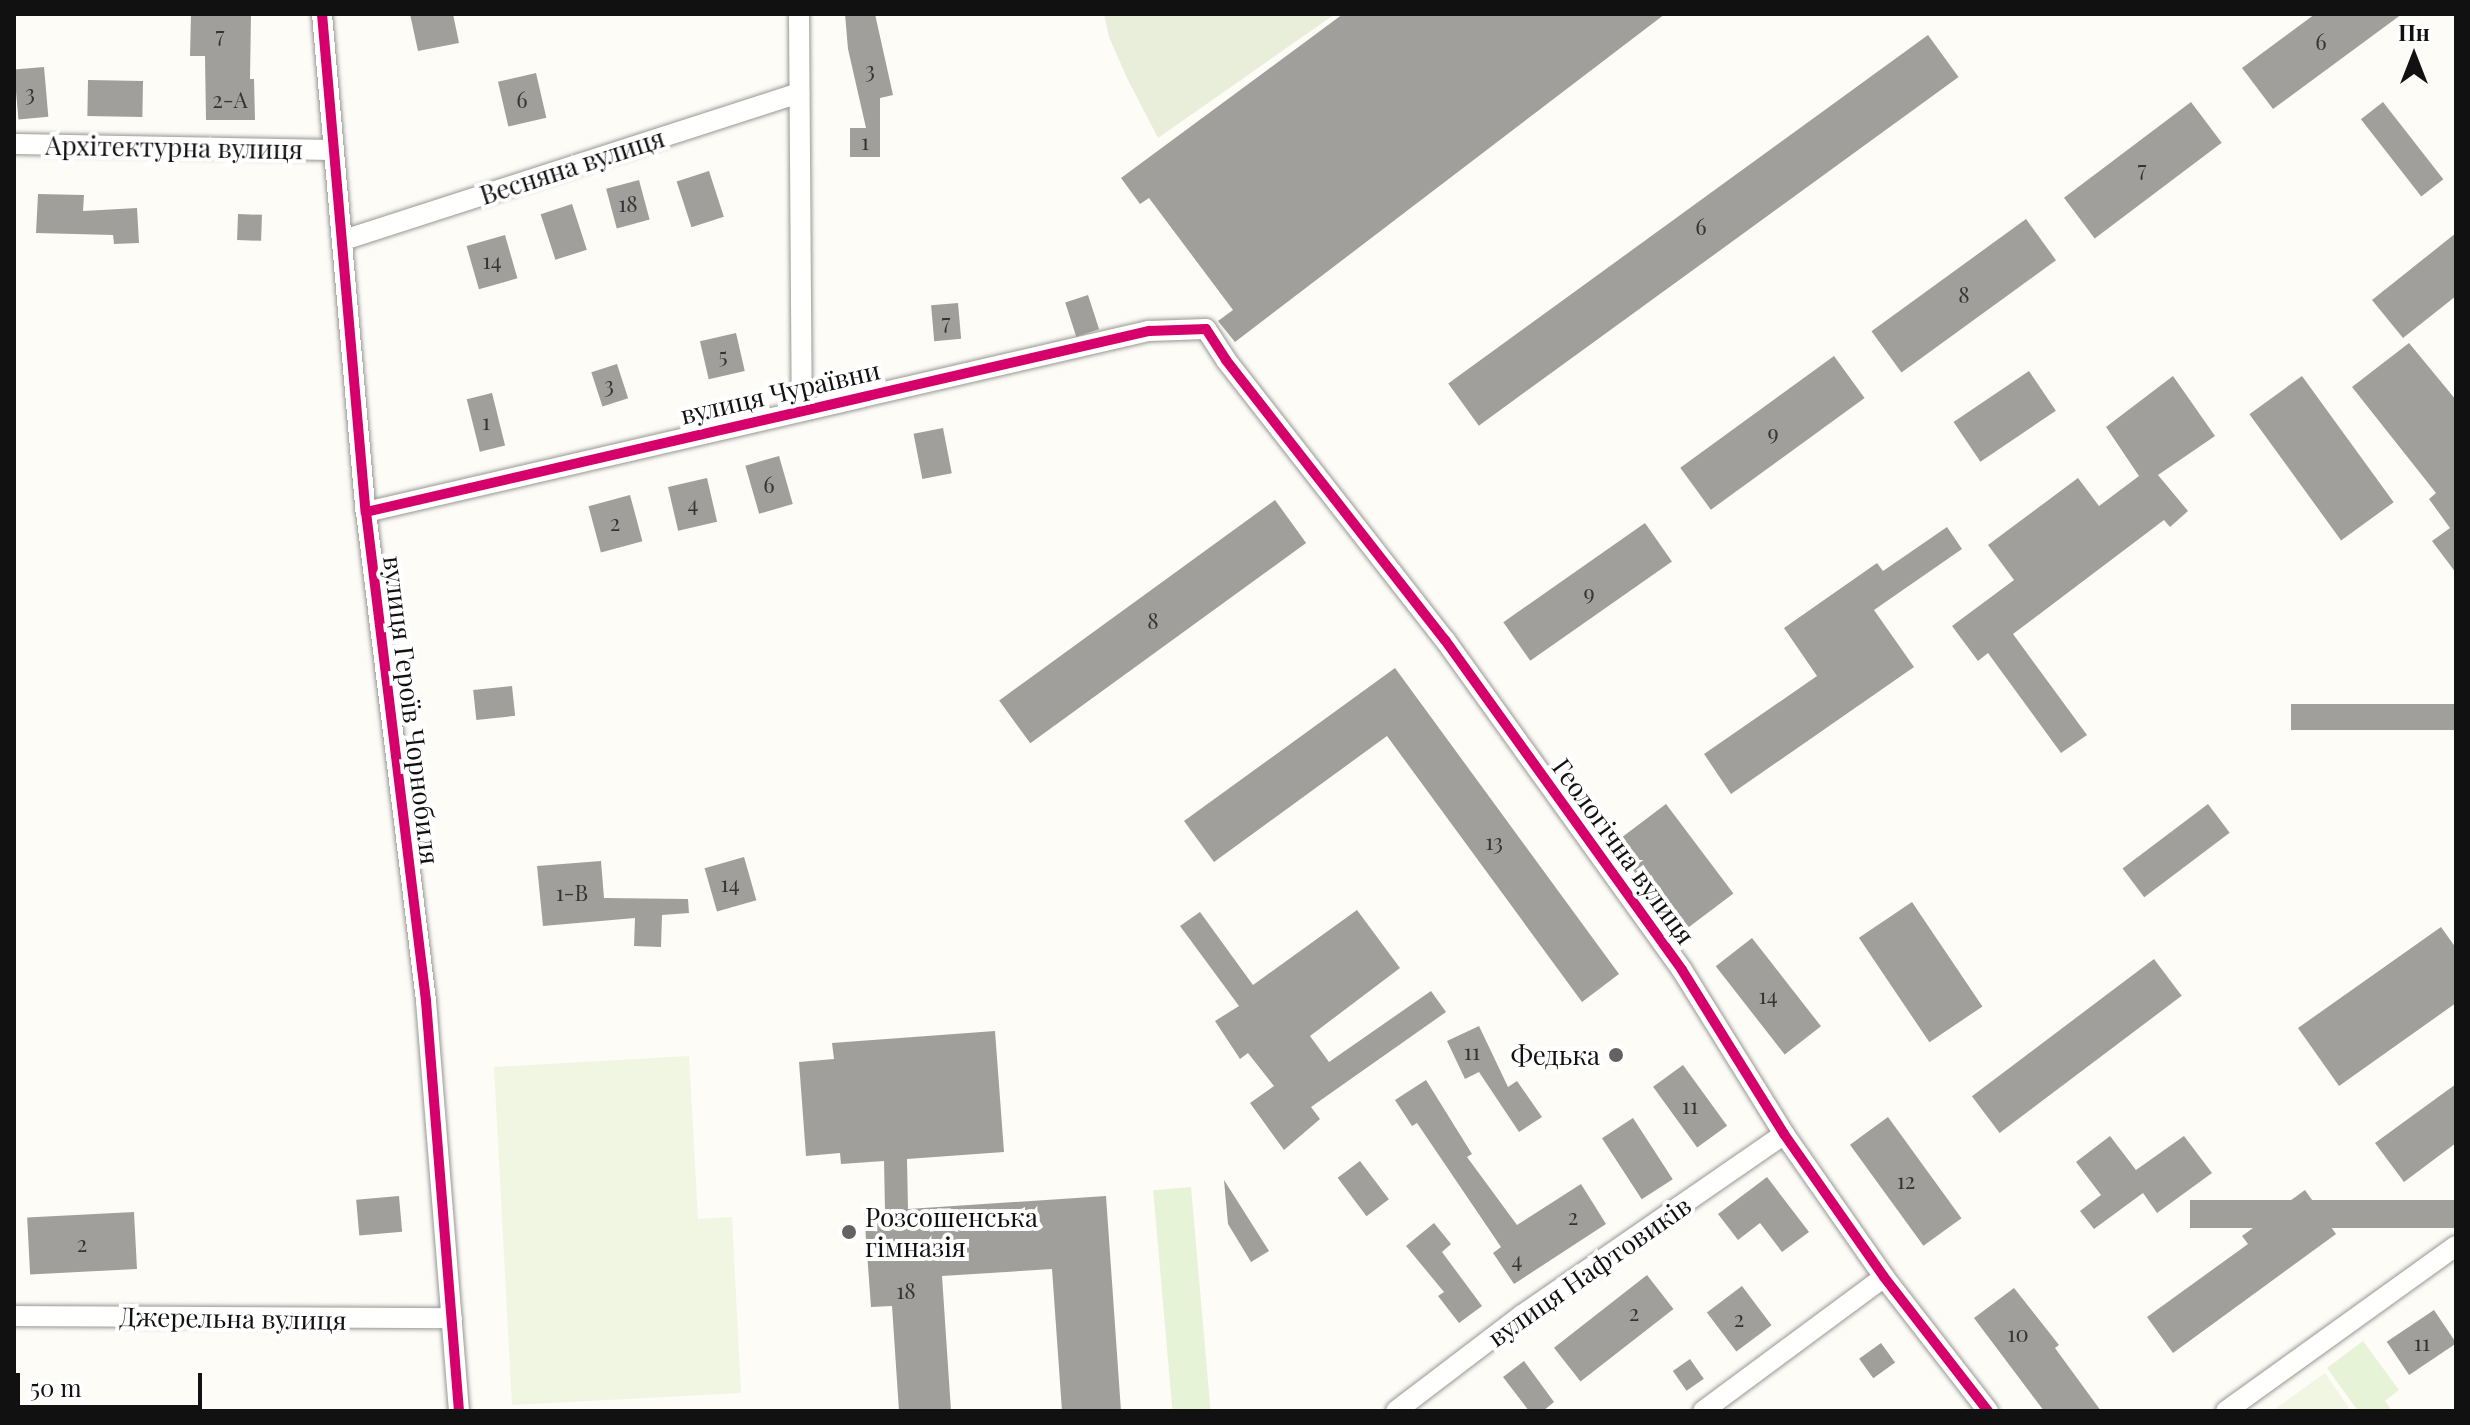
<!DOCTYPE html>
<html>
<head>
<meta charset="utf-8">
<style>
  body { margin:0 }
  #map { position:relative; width:2470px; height:1425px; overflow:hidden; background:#fdfcf7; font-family:"Playfair Display",serif }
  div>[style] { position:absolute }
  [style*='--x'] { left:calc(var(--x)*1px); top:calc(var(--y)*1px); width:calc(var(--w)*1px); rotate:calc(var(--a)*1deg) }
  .green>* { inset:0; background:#e7f3d7; transform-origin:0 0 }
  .cemetery>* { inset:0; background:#e9eedb }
  .pitch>* { inset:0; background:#f0f6e1 }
  .building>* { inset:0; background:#a19f9c; transform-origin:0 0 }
  .roads { filter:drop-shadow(0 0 2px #979795) drop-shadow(0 0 2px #979795) }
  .street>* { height:20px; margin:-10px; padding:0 10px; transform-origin:10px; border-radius:10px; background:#fffffe }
  .cycleway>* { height:10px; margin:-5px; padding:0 5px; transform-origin:5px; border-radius:5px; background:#d6006c }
  .dots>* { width:22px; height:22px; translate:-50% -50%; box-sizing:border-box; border:4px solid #fff; border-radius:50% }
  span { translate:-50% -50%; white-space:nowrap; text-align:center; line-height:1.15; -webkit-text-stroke:8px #fff; paint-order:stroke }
  .number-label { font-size:22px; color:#353434 }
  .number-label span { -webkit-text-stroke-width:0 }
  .street-label { font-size:26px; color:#111 }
  .poi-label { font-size:26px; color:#111 }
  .right { translate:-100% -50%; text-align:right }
  .left { translate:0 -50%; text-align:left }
  .frame { position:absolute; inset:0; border:16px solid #111; pointer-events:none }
  .north { position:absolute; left:2374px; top:16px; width:80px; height:80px; -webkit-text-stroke:6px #fff; paint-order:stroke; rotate:0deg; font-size:22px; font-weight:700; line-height:32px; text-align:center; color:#111 }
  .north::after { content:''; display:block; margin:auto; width:28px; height:36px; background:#111; clip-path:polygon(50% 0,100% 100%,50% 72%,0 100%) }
  .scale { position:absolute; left:16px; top:1373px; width:186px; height:36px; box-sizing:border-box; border:4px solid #111; border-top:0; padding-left:10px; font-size:24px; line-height:28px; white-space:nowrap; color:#111; -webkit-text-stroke:6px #fff; paint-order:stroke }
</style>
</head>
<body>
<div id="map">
  <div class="green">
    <i style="left:1191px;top:1187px;width:225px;height:38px;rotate:85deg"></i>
    <i style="clip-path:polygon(2363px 1341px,2399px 1390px,2385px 1401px,2392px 1411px,2358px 1411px,2327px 1368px)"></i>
  </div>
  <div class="cemetery">
    <i style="clip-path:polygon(1104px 14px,1335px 14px,1158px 138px,1127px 78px,1109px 37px)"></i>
  </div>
  <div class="pitch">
    <i style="clip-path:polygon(689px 1056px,698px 1219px,732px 1217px,741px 1393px,512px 1405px,494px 1067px)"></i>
    <i style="clip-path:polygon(2325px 1373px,2351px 1411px,2272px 1411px)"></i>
  </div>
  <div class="building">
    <i style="clip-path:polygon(191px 14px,251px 14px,250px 79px,254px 79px,255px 120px,206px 120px,205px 56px,190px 56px)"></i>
    <i style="clip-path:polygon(410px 14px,453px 14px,459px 43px,418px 51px)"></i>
    <i style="clip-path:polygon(845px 14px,875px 14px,893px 95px,880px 98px,880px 157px,850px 157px,850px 128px,866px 128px,848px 49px)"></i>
    <i style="clip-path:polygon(1343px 14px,1665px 14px,1235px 342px,1218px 321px,1233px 310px,1149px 198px,1140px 204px,1121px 178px)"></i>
    <i style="clip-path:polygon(2315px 14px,2402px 14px,2273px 109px,2242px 68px)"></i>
    <i style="left:1928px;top:35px;width:52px;height:593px;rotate:54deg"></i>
    <i style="left:44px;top:67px;width:50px;height:30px;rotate:85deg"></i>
    <i style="left:536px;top:73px;width:46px;height:39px;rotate:77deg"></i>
    <i style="left:88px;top:80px;width:55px;height:36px;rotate:1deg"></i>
    <i style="left:2191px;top:102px;width:51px;height:159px;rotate:53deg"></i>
    <i style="left:2383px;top:102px;width:98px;height:28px;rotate:52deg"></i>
    <i style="left:709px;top:171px;width:48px;height:34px;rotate:72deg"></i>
    <i style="left:639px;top:180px;width:41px;height:34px;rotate:75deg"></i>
    <i style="clip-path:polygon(38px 194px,84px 195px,83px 211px,137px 208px,139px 243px,114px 244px,113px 235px,36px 233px)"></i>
    <i style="left:572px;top:204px;width:48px;height:33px;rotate:72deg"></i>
    <i style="left:238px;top:214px;width:24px;height:26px;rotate:2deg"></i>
    <i style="left:2026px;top:219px;width:51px;height:191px;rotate:54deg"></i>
    <i style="clip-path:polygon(2456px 233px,2456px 296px,2403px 338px,2372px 300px)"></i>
    <i style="left:505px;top:235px;width:45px;height:40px;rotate:74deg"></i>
    <i style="left:1088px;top:295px;width:36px;height:24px;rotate:72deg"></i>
    <i style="left:958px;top:303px;width:36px;height:27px;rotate:85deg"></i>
    <i style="left:736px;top:333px;width:39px;height:37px;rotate:77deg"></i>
    <i style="clip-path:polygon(2409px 343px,2456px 400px,2456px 573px,2432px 541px,2450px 528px,2429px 499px,2436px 493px,2352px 387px)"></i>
    <i style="left:1834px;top:356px;width:52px;height:190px;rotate:54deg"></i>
    <i style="left:617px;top:364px;width:36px;height:27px;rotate:72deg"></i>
    <i style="left:2029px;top:371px;width:48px;height:91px;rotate:56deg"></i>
    <i style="clip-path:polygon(2173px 376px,2215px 436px,2158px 475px,2188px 511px,2170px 527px,2164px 520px,2013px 634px,2087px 735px,2061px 753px,1988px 653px,1978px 661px,1952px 626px,2014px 580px,1988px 545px,2078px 478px,2099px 506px,2139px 476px,2106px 427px)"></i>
    <i style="left:2302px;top:376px;width:156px;height:65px;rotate:54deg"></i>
    <i style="left:492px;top:393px;width:54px;height:26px;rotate:76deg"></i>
    <i style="left:943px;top:428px;width:46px;height:30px;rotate:79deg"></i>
    <i style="left:779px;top:456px;width:50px;height:35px;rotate:74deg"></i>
    <i style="left:707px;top:478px;width:45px;height:40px;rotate:77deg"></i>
    <i style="left:630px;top:495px;width:48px;height:43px;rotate:75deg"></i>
    <i style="left:1275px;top:500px;width:53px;height:341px;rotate:54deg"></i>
    <i style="left:1645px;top:523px;width:47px;height:173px;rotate:55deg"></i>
    <i style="clip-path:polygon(1947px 527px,1962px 549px,1874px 610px,1914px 667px,1731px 794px,1704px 754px,1817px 676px,1784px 628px,1877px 563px,1883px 571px)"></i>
    <i style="clip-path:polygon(1395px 668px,1619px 974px,1582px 1002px,1387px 736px,1214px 862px,1184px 821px)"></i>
    <i style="left:512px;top:686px;width:30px;height:39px;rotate:84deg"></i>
    <i style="left:2456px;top:704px;width:26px;height:165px;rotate:90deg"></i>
    <i style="left:1666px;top:804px;width:112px;height:66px;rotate:53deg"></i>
    <i style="left:2208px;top:804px;width:36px;height:107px;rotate:53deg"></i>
    <i style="left:744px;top:857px;width:45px;height:41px;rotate:74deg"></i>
    <i style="clip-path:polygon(601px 861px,604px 898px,688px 899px,689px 913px,662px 915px,661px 947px,634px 946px,635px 918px,543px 926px,537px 866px)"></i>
    <i style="left:1912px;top:902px;width:126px;height:64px;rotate:56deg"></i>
    <i style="clip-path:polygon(1357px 910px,1400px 968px,1310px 1036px,1329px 1062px,1431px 991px,1446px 1012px,1311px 1107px,1320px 1119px,1284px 1150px,1250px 1103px,1274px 1086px,1248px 1053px,1240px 1059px,1215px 1021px,1239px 1006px,1180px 926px,1200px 912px,1253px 985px)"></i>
    <i style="clip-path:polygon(2441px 927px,2456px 948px,2456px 1003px,2339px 1086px,2298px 1028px)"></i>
    <i style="left:1752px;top:938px;width:112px;height:46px;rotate:52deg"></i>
    <i style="left:2154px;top:959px;width:46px;height:228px;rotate:53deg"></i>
    <i style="clip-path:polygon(1479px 1026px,1508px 1087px,1517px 1081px,1542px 1117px,1519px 1132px,1479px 1072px,1465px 1079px,1447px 1041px)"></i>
    <i style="clip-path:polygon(995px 1031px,1004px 1152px,907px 1159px,908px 1209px,1106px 1196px,1121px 1411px,1062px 1411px,1052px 1269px,942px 1276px,951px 1411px,899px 1411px,892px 1306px,871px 1307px,864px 1212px,885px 1211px,884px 1161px,841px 1164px,840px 1153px,806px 1156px,799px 1062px,834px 1059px,832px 1043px)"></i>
    <i style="left:1683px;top:1065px;width:75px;height:37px;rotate:54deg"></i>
    <i style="clip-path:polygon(1426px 1080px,1472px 1154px,1467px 1157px,1517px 1225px,1581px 1184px,1606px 1224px,1514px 1284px,1493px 1253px,1501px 1247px,1417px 1123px,1412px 1126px,1395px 1100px)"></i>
    <i style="clip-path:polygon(2456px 1084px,2456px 1143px,2404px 1182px,2375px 1143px)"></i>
    <i style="left:1888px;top:1117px;width:125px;height:47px;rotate:54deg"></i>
    <i style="left:1633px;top:1118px;width:73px;height:37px;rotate:57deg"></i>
    <i style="clip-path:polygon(2110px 1136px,2136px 1170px,2184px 1136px,2212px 1173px,2157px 1213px,2143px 1193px,2094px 1229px,2080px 1211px,2101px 1195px,2076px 1162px)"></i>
    <i style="left:1360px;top:1161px;width:48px;height:28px;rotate:53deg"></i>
    <i style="clip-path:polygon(1767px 1177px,1809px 1232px,1782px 1252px,1760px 1223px,1738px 1240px,1718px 1214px)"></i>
    <i style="clip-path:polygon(1224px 1180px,1269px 1251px,1251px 1262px,1228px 1224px)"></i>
    <i style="clip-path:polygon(2305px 1190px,2336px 1234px,2173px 1353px,2147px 1317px,2248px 1244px,2242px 1236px)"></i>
    <i style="left:399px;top:1196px;width:36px;height:43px;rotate:85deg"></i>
    <i style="left:2456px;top:1200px;width:28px;height:266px;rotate:90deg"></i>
    <i style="left:134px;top:1212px;width:57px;height:107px;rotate:87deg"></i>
    <i style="clip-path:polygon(1434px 1223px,1451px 1244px,1442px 1252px,1482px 1306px,1459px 1323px,1438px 1296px,1444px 1292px,1406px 1246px)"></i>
    <i style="left:1647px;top:1275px;width:43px;height:118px;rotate:52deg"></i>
    <i style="left:1742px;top:1286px;width:49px;height:44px;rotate:53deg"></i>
    <i style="clip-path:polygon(2014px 1288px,2059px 1345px,2055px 1348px,2101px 1411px,2044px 1411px,1974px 1318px)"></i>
    <i style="left:2434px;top:1310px;width:40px;height:57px;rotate:56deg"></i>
    <i style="left:1881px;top:1343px;width:24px;height:27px;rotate:54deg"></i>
    <i style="left:1690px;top:1359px;width:24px;height:21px;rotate:55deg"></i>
    <i style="clip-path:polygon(1524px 1361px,1554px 1402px,1543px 1411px,1529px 1411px,1503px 1377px)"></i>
  </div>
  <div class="roads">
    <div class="street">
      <i style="--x:322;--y:14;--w:500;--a:85"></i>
      <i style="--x:366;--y:512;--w:493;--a:83"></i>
      <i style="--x:426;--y:1001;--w:411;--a:85.4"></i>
      <i style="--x:799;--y:14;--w:395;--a:89.6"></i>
      <i style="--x:14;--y:144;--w:320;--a:1.1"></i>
      <i style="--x:344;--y:240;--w:478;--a:-17.9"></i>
      <i style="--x:366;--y:512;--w:804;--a:-13.02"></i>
      <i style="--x:1149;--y:331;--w:57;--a:-2"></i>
      <i style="--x:1206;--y:329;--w:37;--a:57"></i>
      <i style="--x:1226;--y:360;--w:355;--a:52"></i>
      <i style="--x:1445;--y:640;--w:406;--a:54.3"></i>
      <i style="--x:1682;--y:970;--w:193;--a:58.1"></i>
      <i style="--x:1784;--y:1134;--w:174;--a:55"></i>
      <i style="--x:1884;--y:1277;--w:170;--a:52.2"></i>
      <i style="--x:14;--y:1316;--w:438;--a:0.3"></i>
      <i style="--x:1396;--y:1411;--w:158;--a:-37.3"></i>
      <i style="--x:1522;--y:1315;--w:318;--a:-34.6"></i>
      <i style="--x:1703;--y:1411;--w:225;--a:-36.5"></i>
      <i style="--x:2226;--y:1411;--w:283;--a:-35.7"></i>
    </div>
  </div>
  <div class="cycleway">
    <i style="--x:322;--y:14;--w:500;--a:85"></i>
    <i style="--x:366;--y:512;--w:493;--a:83"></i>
    <i style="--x:426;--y:1001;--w:411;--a:85.4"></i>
    <i style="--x:366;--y:512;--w:804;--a:-13.02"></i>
    <i style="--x:1149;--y:331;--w:57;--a:-2"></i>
    <i style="--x:1206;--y:329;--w:37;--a:57"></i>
    <i style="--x:1226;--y:360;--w:355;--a:52"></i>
    <i style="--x:1445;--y:640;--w:406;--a:54.3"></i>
    <i style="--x:1682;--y:970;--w:193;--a:58.1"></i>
    <i style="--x:1784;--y:1134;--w:174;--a:55"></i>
    <i style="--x:1884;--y:1277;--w:170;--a:52.2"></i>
  </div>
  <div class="dots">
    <i style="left:1616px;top:1055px;background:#646362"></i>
    <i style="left:849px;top:1232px;background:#646362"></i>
  </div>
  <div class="number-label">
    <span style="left:220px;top:35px">7</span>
    <span style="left:2321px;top:42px">6</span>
    <span style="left:870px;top:70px">3</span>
    <span style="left:30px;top:93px">3</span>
    <span style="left:230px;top:100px">2-А</span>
    <span style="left:522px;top:100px">6</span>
    <span style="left:865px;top:142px">1</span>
    <span style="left:2142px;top:169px">7</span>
    <span style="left:628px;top:204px">18</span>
    <span style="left:1701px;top:227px">6</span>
    <span style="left:492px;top:261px">14</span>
    <span style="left:1964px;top:295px">8</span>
    <span style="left:946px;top:322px">7</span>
    <span style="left:723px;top:356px">5</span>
    <span style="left:609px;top:385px">3</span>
    <span style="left:486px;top:422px">1</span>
    <span style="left:1773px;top:433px">9</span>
    <span style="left:769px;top:485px">6</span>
    <span style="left:693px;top:504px">4</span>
    <span style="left:615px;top:523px">2</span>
    <span style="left:1589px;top:593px">9</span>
    <span style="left:1153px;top:621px">8</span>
    <span style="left:1494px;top:842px">13</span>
    <span style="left:730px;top:884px">14</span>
    <span style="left:572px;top:893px">1-В</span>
    <span style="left:1768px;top:996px">14</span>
    <span style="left:1472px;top:1052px">11</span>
    <span style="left:1690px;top:1106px">11</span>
    <span style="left:1906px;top:1181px">12</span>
    <span style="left:1573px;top:1217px">2</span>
    <span style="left:82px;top:1244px">2</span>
    <span style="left:1517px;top:1260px">4</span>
    <span style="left:906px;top:1291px">18</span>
    <span style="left:1634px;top:1313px">2</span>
    <span style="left:1739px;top:1319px">2</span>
    <span style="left:2018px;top:1334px">10</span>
    <span style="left:2422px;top:1343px">11</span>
  </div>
  <div class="street-label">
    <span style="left:174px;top:147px;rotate:1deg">Архітектурна вулиця</span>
    <span style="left:572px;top:166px;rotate:-18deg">Весняна вулиця</span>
    <span style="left:780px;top:392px;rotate:-13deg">вулиця Чураївни</span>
    <span style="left:412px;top:710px;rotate:83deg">вулиця Героїв Чорнобиля</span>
    <span style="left:1624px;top:851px;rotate:54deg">Геологічна вулиця</span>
    <span style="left:1589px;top:1271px;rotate:-35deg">вулиця Нафтовиків</span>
    <span style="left:233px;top:1318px;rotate:1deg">Джерельна вулиця</span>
  </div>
  <div class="poi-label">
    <span class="right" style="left:1600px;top:1055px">Федька</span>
    <span class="left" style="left:865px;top:1232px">Розсошенська<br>гімназія</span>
  </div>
  <div class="frame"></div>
  <div class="north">Пн</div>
  <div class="scale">50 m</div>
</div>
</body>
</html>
